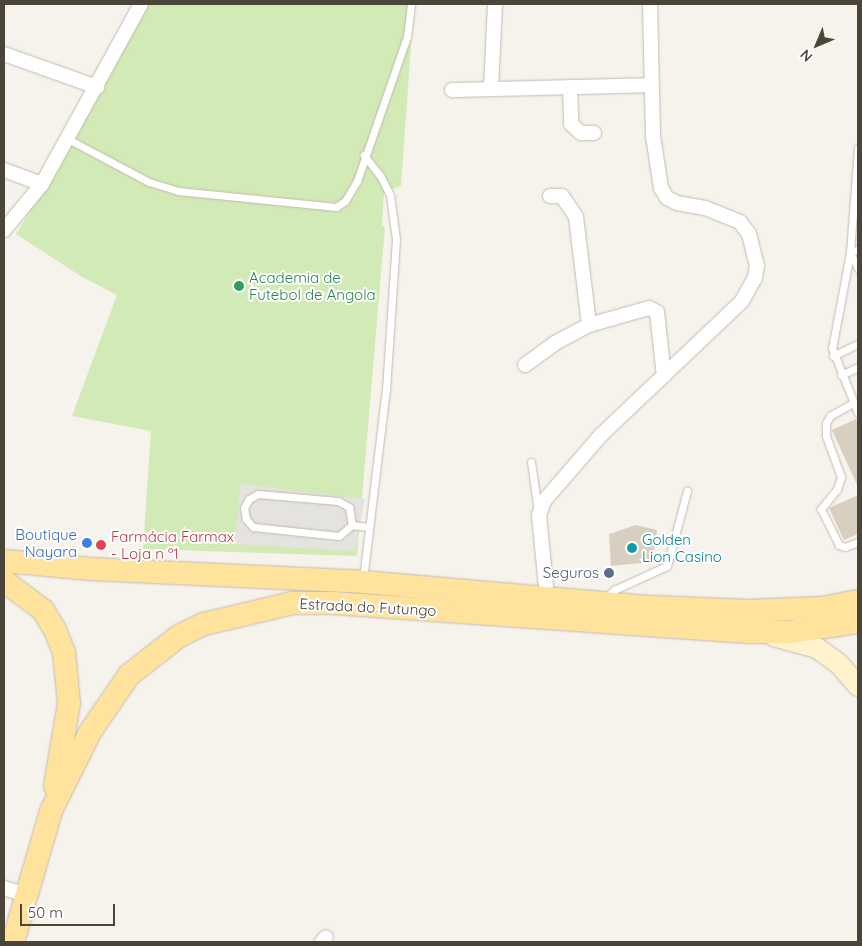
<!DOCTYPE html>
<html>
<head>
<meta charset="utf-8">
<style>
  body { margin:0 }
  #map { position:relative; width:862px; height:946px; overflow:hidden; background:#f6f3ec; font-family:Quicksand,sans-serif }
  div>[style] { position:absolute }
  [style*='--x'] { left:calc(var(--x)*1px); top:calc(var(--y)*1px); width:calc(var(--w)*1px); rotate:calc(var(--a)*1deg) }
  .green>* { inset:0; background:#d2eab5 }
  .parking>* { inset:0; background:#e5e3e0 }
  .building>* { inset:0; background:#d8cfc1 }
  .roads { filter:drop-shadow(0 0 1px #c2bbae) drop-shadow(0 0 1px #c2bbae) }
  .lane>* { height:7px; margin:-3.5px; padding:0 3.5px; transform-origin:3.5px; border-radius:3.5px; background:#fff }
  .street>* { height:14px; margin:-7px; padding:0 7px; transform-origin:7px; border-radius:7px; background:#fff }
  .secondary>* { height:20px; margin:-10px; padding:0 10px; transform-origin:10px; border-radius:10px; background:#fff3cd }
  .primary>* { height:22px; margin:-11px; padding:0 11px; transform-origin:11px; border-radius:11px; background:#ffe39c }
  .dots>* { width:14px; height:14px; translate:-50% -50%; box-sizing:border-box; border:2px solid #fff; border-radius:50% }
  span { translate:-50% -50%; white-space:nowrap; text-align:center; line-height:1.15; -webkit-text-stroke:4px #fff; paint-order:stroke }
  .leisure-label { font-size:15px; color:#27864d }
  .left { translate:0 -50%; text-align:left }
  .shop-label { font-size:15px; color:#366cbe }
  .right { translate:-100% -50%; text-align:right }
  .health-label { font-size:15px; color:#be3a42 }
  .culture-label { font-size:15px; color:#0d838f }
  .service-label { font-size:15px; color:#4e5e75 }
  .street-label { font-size:15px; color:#4b4439 }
  .frame { position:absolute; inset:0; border:5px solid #4b4439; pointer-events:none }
  .north { position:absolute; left:792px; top:20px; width:50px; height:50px; -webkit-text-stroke:4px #fff; paint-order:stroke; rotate:225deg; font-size:14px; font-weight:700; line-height:20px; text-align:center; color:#4b4439 }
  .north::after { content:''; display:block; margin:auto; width:18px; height:22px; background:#4b4439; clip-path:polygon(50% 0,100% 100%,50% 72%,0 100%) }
  .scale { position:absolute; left:20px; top:904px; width:95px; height:22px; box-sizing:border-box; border:2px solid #4b4439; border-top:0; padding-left:6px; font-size:15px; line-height:18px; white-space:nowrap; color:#4b4439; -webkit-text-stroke:4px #fff; paint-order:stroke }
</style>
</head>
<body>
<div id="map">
  <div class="green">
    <i style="clip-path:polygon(147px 4px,414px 4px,401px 186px,384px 191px,382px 226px,385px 227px,357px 556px,143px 549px,151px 431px,72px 416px,117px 295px,82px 277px,16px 234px,63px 157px)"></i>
  </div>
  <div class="parking">
    <i style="clip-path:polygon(241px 484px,365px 499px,355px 551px,234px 544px)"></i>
  </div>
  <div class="building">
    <i style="clip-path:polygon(856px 419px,858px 425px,858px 487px,832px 430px)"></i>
    <i style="clip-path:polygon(858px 495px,858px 534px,844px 540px,829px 508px)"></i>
    <i style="clip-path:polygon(636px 525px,657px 530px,652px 562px,611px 566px,609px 534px)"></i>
  </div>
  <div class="roads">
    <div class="lane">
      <i style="--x:68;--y:139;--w:92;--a:28"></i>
      <i style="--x:149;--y:182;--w:30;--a:17"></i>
      <i style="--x:178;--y:191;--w:159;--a:5.8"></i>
      <i style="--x:336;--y:207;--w:11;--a:-34"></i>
      <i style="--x:345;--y:201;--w:23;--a:-59"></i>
      <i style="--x:357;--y:181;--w:152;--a:-70.9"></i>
      <i style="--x:407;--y:37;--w:33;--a:-83"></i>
      <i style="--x:858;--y:148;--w:105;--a:94.4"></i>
      <i style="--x:850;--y:253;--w:97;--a:100.7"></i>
      <i style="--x:832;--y:348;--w:70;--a:68.2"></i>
      <i style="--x:858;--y:249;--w:9;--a:153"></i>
      <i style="--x:850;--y:253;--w:17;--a:62"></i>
      <i style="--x:833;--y:356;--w:28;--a:-26"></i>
      <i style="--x:841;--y:375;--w:19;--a:-25"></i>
      <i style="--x:853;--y:403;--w:26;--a:151"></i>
      <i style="--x:830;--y:416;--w:8;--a:120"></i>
      <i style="--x:826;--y:423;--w:13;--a:90"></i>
      <i style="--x:826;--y:436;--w:44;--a:69.9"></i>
      <i style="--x:841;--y:477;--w:13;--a:108"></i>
      <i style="--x:837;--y:489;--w:26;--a:129"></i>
      <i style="--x:821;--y:509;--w:40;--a:63.4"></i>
      <i style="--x:839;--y:545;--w:6;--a:18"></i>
      <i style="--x:845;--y:547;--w:14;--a:-21"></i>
      <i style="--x:531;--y:462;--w:49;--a:81.7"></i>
      <i style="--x:258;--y:494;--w:80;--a:5"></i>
      <i style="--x:338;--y:501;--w:13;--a:29"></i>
      <i style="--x:349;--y:507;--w:18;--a:81"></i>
      <i style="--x:352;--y:525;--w:17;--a:140"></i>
      <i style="--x:339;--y:536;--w:86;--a:-174"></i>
      <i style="--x:253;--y:527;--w:11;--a:-131"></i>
      <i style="--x:246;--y:519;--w:11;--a:-100"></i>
      <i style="--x:244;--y:508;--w:10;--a:-61"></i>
      <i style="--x:249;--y:499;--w:10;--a:-29"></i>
      <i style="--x:352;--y:525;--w:17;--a:7"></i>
      <i style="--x:363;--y:579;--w:190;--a:-83.1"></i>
      <i style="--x:386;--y:390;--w:151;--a:-86.2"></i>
      <i style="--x:396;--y:239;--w:44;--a:-97.8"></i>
      <i style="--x:390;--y:195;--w:20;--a:-117"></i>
      <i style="--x:381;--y:177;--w:28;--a:-128"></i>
      <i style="--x:606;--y:597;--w:11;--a:-41"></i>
      <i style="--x:614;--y:590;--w:58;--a:-24.4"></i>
      <i style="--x:667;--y:566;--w:78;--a:-75.1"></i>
    </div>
    <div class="street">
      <i style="--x:4;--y:54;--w:99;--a:19.5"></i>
      <i style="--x:570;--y:87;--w:37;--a:88"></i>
      <i style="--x:571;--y:124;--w:13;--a:42"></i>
      <i style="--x:581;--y:133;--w:13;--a:0"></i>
      <i style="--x:491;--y:89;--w:85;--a:-87.3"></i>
      <i style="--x:452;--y:90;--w:199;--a:-1.4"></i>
      <i style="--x:4;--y:170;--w:40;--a:20.2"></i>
      <i style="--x:550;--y:196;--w:12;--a:0"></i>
      <i style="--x:562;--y:196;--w:25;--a:56"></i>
      <i style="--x:576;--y:217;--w:109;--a:83.1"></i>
      <i style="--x:4;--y:230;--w:60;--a:-50.4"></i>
      <i style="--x:42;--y:184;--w:205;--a:-61.2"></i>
      <i style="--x:525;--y:365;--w:37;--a:-36"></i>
      <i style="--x:555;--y:343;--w:38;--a:-28"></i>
      <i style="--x:589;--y:325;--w:62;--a:-15.8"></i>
      <i style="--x:649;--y:308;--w:9;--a:27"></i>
      <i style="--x:657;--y:312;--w:64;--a:83.8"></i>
      <i style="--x:547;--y:597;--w:82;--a:-95.6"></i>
      <i style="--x:539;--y:515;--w:15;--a:-70"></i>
      <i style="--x:544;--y:501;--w:87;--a:-49.2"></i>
      <i style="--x:601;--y:435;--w:195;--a:-43.5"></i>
      <i style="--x:742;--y:301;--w:26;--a:-61"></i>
      <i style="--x:755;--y:278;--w:12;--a:-81"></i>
      <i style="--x:757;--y:266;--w:33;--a:-104"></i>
      <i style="--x:749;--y:234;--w:15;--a:-127"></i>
      <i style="--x:740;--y:222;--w:38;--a:-158"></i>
      <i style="--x:705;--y:208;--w:28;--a:-170"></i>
      <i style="--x:677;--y:203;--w:11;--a:-153"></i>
      <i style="--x:667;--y:198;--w:12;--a:-121"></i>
      <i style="--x:661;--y:188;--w:53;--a:-98.7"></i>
      <i style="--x:653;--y:136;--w:132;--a:-91.3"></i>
      <i style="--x:4;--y:888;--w:24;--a:17"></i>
      <i style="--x:322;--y:942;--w:6;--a:-51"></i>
    </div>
    <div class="secondary">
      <i style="--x:774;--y:636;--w:45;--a:15.6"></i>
      <i style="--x:817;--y:648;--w:27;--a:36"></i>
      <i style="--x:839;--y:664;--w:29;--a:49"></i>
    </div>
    <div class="primary">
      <i style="--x:4;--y:561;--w:87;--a:5.3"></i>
      <i style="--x:91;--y:569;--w:272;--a:2.7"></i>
      <i style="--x:363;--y:582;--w:289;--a:5"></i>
      <i style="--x:651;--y:607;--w:97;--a:2.4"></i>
      <i style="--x:748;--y:611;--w:74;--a:-2.3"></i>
      <i style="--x:822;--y:608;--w:37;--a:-11"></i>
      <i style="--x:4;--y:581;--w:49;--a:36.6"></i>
      <i style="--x:43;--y:610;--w:23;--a:59"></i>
      <i style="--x:55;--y:630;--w:24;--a:68"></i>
      <i style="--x:64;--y:652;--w:51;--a:84.4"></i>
      <i style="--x:69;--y:703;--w:84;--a:99.6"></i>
      <i style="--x:13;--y:942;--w:136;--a:-73.8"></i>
      <i style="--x:51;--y:811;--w:88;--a:-63.7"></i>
      <i style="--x:90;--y:732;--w:69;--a:-55.6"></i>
      <i style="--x:129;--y:675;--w:63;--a:-38"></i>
      <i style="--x:179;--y:636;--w:28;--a:-26"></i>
      <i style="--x:204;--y:624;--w:91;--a:-13.3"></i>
      <i style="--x:293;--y:603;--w:40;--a:0"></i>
      <i style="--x:333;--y:603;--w:420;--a:4"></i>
      <i style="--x:752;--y:632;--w:39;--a:0"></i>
      <i style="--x:791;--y:632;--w:68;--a:-8.5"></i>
    </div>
  </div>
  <div class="dots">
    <i style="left:239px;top:286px;background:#2e9e5b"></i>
    <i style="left:87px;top:543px;background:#3f7fe0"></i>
    <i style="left:101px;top:545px;background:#e0444e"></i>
    <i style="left:632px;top:548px;background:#0f9aa8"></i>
    <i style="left:609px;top:573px;background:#5c6f8a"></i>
  </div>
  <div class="leisure-label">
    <span class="left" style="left:249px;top:286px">Academia de<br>Futebol de Angola</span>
  </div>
  <div class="shop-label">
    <span class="right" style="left:77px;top:543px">Boutique<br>Nayara</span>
  </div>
  <div class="health-label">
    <span class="left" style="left:111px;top:545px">Farmácia Farmax<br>- Loja n º1</span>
  </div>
  <div class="culture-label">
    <span class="left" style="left:642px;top:548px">Golden<br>Lion Casino</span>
  </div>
  <div class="service-label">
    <span class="right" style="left:599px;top:573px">Seguros</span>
  </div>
  <div class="street-label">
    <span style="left:368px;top:607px;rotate:3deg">Estrada do Futungo</span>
  </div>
  <div class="frame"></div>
  <div class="north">N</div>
  <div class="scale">50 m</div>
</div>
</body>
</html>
